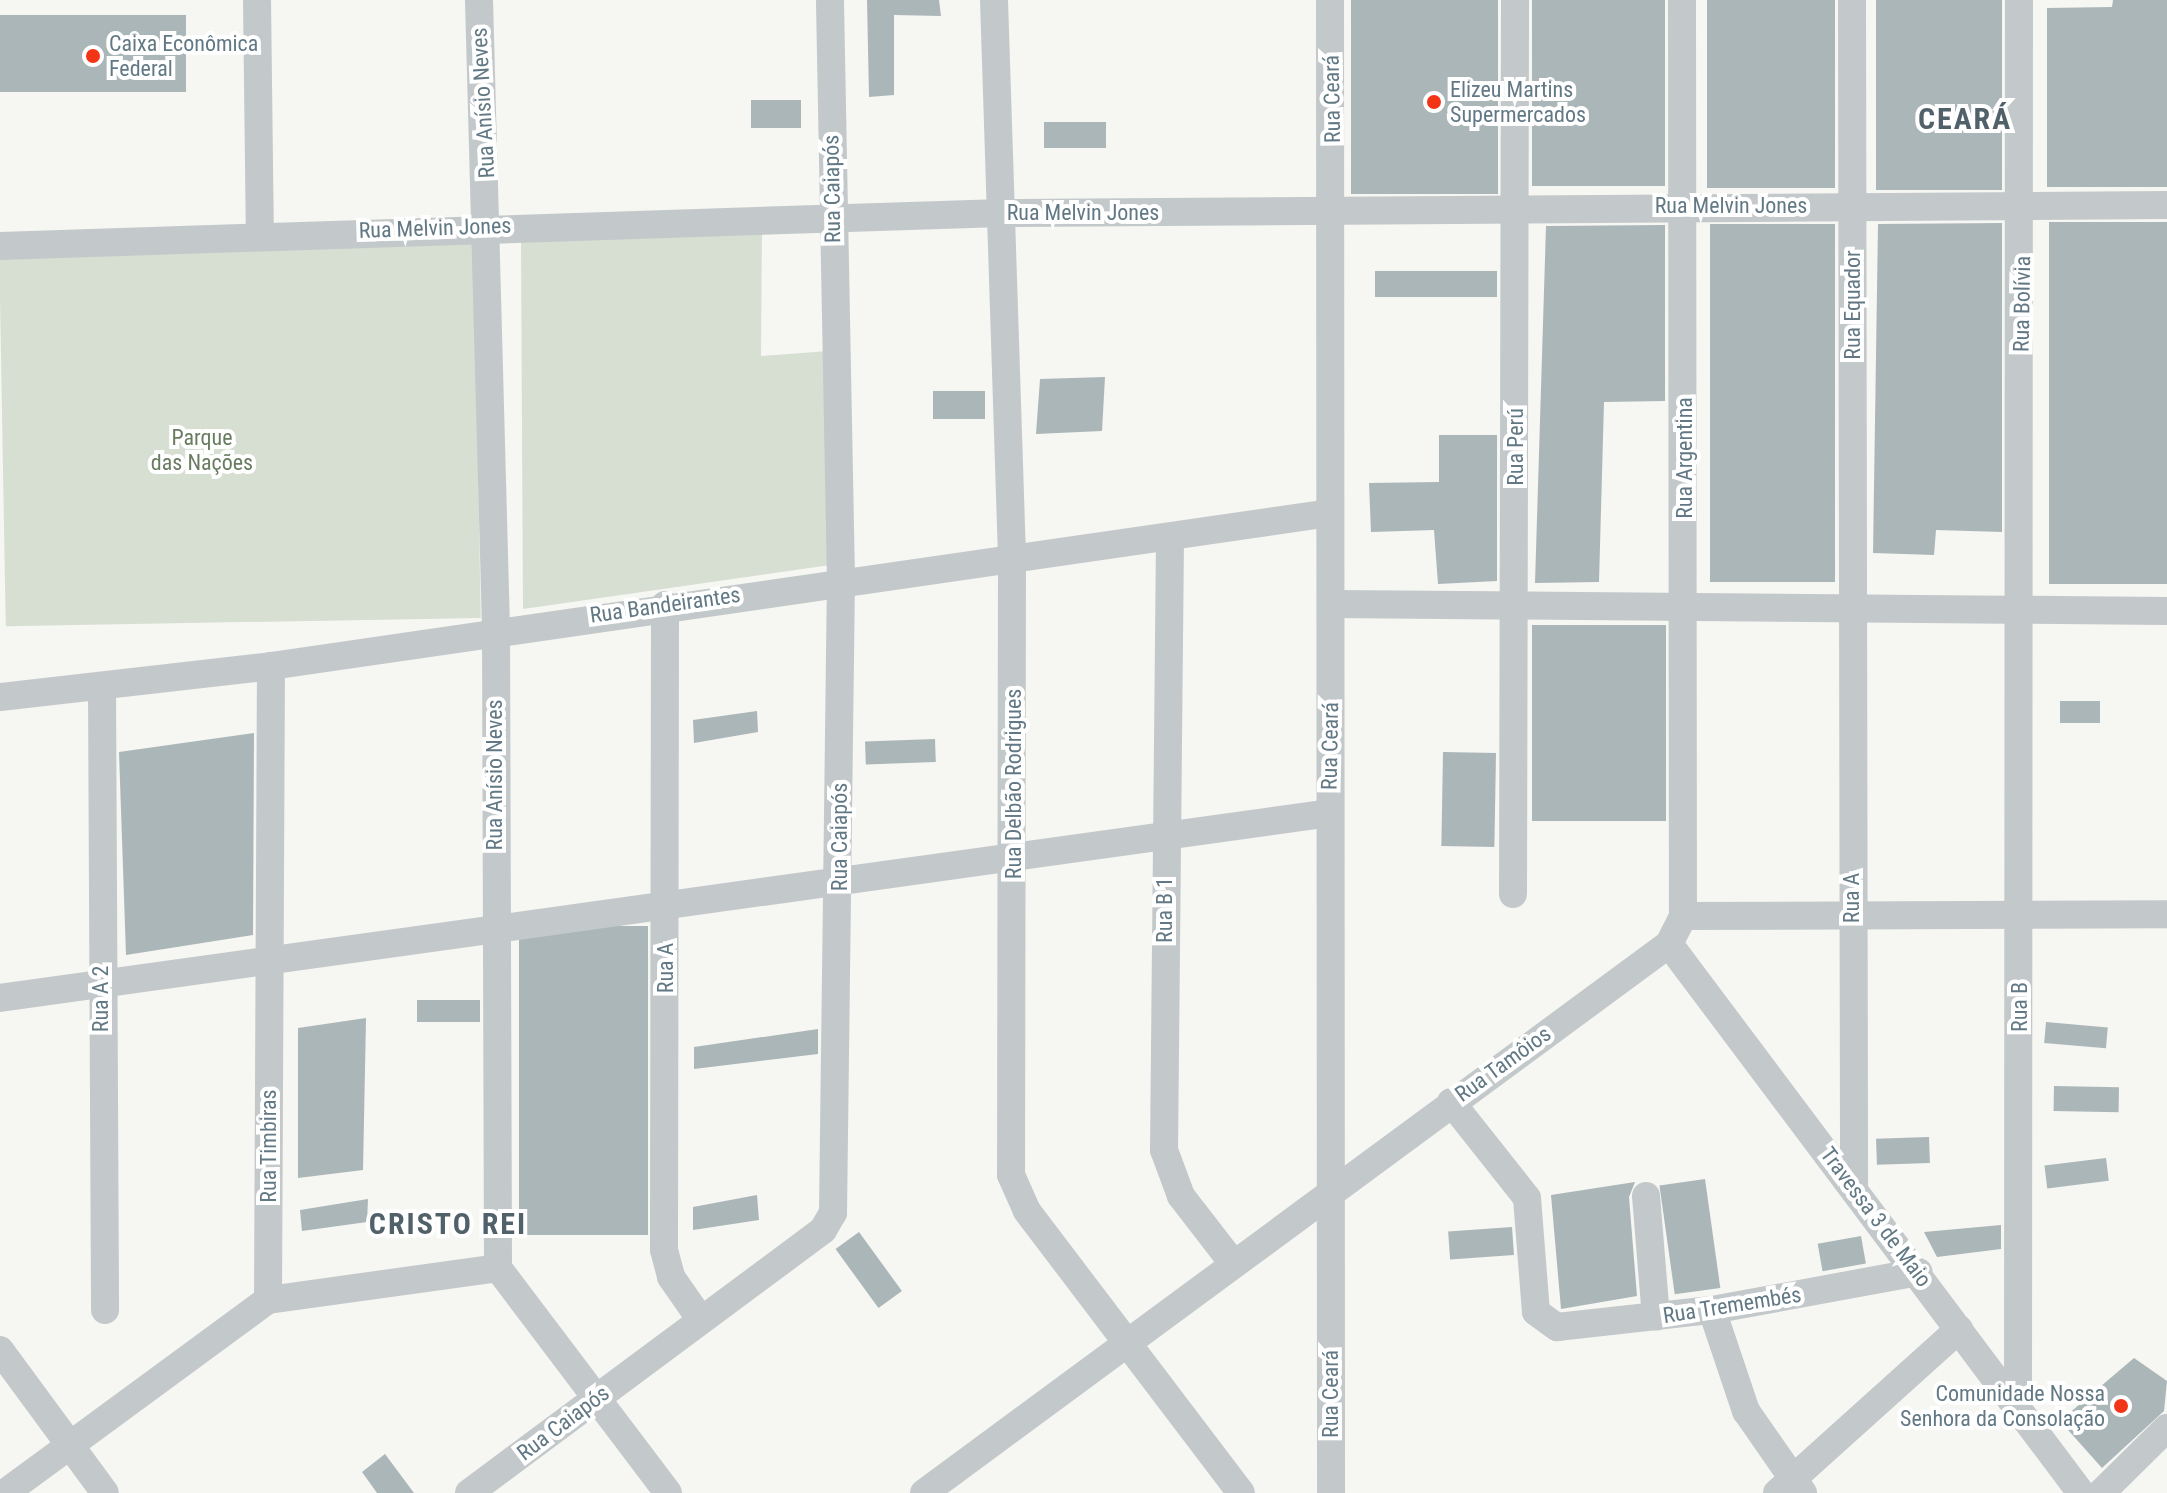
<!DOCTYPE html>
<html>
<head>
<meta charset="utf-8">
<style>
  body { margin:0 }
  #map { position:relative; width:2167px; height:1493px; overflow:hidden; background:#f6f6f2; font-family:"Roboto Condensed",sans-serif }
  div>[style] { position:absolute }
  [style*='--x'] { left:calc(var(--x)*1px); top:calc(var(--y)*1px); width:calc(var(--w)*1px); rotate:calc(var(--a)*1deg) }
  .green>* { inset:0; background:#d7ded2; transform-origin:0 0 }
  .building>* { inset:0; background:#abb6b9; transform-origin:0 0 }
  .minor>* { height:28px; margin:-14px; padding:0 14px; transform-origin:14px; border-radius:14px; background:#c3c8ca }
  .dots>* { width:22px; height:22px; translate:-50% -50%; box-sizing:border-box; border:4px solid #fff; border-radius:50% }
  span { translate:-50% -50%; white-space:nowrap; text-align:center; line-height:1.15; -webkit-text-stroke:8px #fff; paint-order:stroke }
  .poi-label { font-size:22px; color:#627985 }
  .left { translate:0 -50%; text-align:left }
  .right { translate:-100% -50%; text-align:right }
  .street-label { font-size:22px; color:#627985 }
  .park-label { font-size:22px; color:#697c61 }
  .district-label { font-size:30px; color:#51616a; font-weight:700; letter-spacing:2px }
</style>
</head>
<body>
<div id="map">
  <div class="green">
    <i style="clip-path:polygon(762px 226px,761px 356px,829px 351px,830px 565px,523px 609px,521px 238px)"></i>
    <i style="left:474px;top:235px;width:383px;height:475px;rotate:89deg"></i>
  </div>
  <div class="building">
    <i style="clip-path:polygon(867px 0,939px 0,941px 16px,894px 15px,894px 95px,869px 97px)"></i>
    <i style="left:1351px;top:0;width:147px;height:194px"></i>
    <i style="left:1532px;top:0;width:133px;height:186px"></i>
    <i style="left:1707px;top:0;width:128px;height:188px"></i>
    <i style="left:1876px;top:0;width:126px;height:190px"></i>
    <i style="clip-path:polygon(2113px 0,2167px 0,2167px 187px,2047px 187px,2047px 8px,2112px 7px)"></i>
    <i style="left:186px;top:15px;width:77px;height:186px;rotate:90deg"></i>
    <i style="left:801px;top:100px;width:28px;height:50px;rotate:90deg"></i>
    <i style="left:1106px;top:122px;width:26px;height:62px;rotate:90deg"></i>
    <i style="left:2167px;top:222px;width:362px;height:118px;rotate:90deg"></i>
    <i style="clip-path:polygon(2002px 223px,2002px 532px,1936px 530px,1934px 555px,1873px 553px,1878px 224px)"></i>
    <i style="left:1835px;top:224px;width:358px;height:125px;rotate:90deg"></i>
    <i style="clip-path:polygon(1665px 225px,1665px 401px,1604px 402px,1599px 582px,1535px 583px,1546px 226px)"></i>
    <i style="left:1497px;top:271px;width:26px;height:122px;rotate:90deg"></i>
    <i style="clip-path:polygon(1105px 377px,1102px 431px,1036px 434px,1040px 379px)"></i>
    <i style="left:933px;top:391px;width:52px;height:28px"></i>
    <i style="clip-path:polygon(1439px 435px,1497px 435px,1497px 581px,1438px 584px,1434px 530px,1371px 532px,1369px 483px,1439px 482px)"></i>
    <i style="left:1666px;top:625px;width:196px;height:134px;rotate:90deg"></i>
    <i style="left:2100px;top:701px;width:22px;height:40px;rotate:90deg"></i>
    <i style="clip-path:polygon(757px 711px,758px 732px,694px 743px,693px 720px)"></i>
    <i style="clip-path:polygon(254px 733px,253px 935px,126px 955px,119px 752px)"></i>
    <i style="left:935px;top:739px;width:23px;height:70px;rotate:88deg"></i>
    <i style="left:1443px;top:752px;width:53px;height:94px;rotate:1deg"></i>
    <i style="left:648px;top:926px;width:309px;height:129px;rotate:90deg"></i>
    <i style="left:480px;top:1000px;width:22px;height:63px;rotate:90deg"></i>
    <i style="clip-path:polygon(366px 1018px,363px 1170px,298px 1178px,298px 1028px)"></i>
    <i style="left:2046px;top:1022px;width:62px;height:21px;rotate:5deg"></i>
    <i style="clip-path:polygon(818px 1029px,818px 1054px,694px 1069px,694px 1047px)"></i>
    <i style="left:2054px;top:1086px;width:65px;height:25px;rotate:1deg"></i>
    <i style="left:1929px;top:1137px;width:26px;height:53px;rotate:88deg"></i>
    <i style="left:2106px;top:1158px;width:23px;height:62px;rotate:83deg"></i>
    <i style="left:1705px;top:1179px;width:110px;height:46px;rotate:82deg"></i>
    <i style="clip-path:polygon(1635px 1182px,1629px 1197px,1637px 1296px,1561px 1309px,1551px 1195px)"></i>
    <i style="clip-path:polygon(757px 1195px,759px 1220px,693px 1230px,693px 1207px)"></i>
    <i style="clip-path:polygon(368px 1199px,367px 1222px,302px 1231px,300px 1210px)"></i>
    <i style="clip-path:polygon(2001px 1225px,2001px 1249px,1937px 1257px,1924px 1232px)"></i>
    <i style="left:1512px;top:1227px;width:28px;height:64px;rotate:86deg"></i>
    <i style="left:859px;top:1232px;width:73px;height:29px;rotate:54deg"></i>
    <i style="left:1861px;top:1236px;width:28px;height:44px;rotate:80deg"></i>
    <i style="clip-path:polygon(2134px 1358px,2167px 1381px,2164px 1411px,2102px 1468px,2060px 1421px)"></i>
    <i style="clip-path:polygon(385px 1454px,414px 1493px,377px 1493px,362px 1472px)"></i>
  </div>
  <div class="minor">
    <i style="--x:257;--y:0;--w:236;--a:89.3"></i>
    <i style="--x:479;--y:0;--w:629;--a:88.45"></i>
    <i style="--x:496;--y:629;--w:639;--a:89.82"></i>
    <i style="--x:498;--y:1268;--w:282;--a:52.9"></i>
    <i style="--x:994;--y:0;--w:557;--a:88.15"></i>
    <i style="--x:1012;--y:557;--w:618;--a:90.09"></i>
    <i style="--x:1011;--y:1175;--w:39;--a:66"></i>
    <i style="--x:1027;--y:1211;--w:354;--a:52.8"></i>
    <i style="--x:1330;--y:0;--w:1493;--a:89.96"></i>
    <i style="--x:1682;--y:0;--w:916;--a:89.94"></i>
    <i style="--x:1852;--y:0;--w:1186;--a:89.9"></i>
    <i style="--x:0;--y:246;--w:1003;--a:-1.89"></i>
    <i style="--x:1002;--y:213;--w:1165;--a:-0.39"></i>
    <i style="--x:1170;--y:538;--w:612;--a:90.56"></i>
    <i style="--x:1164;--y:1150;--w:49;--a:69.7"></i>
    <i style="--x:1181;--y:1196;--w:83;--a:52.3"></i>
    <i style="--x:1332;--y:604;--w:835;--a:0.48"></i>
    <i style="--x:665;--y:605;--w:645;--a:90.09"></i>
    <i style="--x:664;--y:1250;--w:28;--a:75"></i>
    <i style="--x:671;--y:1277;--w:52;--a:55.1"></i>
    <i style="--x:102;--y:688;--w:622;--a:89.72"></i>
    <i style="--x:0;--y:697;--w:273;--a:-6.5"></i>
    <i style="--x:271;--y:666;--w:1070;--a:-8.22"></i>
    <i style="--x:1513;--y:894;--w:894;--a:-89.87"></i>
    <i style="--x:1669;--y:944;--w:686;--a:53.11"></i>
    <i style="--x:0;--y:998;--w:1342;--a:-7.92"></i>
    <i style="--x:1451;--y:1102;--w:122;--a:51.6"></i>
    <i style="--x:1527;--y:1198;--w:114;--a:85.5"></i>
    <i style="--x:1536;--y:1312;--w:26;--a:36"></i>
    <i style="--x:1557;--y:1327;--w:156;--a:-6.3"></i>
    <i style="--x:1712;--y:1310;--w:210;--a:-10.4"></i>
    <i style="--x:1646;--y:1196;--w:121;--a:85.3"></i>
    <i style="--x:268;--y:1300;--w:232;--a:-7.9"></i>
    <i style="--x:1712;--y:1310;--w:107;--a:71.4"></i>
    <i style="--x:1746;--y:1411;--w:100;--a:55.2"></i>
    <i style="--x:0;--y:1350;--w:177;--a:53.7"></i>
    <i style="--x:2018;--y:1407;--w:1407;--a:-89.96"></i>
    <i style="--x:5;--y:1493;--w:326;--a:-36.3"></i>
    <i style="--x:268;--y:1300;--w:634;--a:-89.73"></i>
    <i style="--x:469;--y:1493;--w:441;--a:-36.6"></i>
    <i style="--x:823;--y:1230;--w:20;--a:-60"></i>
    <i style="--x:833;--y:1213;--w:633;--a:-89.28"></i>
    <i style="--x:841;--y:580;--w:580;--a:-91.09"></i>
    <i style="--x:924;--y:1493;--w:925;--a:-36.39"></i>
    <i style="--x:1669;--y:944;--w:31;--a:-63"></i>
    <i style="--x:1683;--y:916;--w:484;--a:-0.2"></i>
    <i style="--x:1777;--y:1493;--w:245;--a:-42"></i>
    <i style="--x:2101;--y:1493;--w:93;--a:-44.6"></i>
  </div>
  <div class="dots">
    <i style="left:93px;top:56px;background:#f23516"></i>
    <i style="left:1434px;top:102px;background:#f23516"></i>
    <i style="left:2121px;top:1406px;background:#f23516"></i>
  </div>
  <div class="poi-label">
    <span class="left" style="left:109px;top:56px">Caixa Econômica<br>Federal</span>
    <span class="left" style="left:1450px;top:102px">Elizeu Martins<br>Supermercados</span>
    <span class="right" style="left:2105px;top:1406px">Comunidade Nossa<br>Senhora da Consolação</span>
  </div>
  <div class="street-label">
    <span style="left:1332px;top:99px;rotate:-91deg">Rua Ceará</span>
    <span style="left:483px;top:103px;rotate:-93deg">Rua Anísio Neves</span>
    <span style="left:832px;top:189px;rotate:-91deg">Rua Caiapós</span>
    <span style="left:1731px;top:206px">Rua Melvin Jones</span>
    <span style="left:1083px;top:213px">Rua Melvin Jones</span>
    <span style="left:435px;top:228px;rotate:-2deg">Rua Melvin Jones</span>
    <span style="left:2022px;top:304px;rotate:-89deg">Rua Bolívia</span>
    <span style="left:1853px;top:305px;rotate:-90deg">Rua Equador</span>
    <span style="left:1516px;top:447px;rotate:-90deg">Rua Perú</span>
    <span style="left:1685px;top:458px;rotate:-90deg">Rua Argentina</span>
    <span style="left:665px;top:605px;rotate:-8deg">Rua Bandeirantes</span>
    <span style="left:1330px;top:746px;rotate:-89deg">Rua Ceará</span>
    <span style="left:495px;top:775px;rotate:-90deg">Rua Anísio Neves</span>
    <span style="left:1014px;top:784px;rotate:-90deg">Rua Delbão Rodrigues</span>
    <span style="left:840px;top:837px;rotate:-90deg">Rua Caiapós</span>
    <span style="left:1852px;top:898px;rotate:-90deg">Rua A</span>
    <span style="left:1165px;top:910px;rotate:-90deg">Rua B 1</span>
    <span style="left:666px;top:968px;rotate:-90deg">Rua A</span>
    <span style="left:101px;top:999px;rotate:-90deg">Rua A 2</span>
    <span style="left:2020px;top:1007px;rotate:-90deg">Rua B</span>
    <span style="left:1503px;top:1064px;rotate:-36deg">Rua Tamôios</span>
    <span style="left:269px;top:1146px;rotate:-90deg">Rua Timbiras</span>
    <span style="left:1876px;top:1217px;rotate:53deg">Travessa 3 de Maio</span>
    <span style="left:1732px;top:1305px;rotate:-9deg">Rua Tremembés</span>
    <span style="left:1331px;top:1394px;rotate:-90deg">Rua Ceará</span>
    <span style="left:563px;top:1423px;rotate:-37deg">Rua Caiapós</span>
  </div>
  <div class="park-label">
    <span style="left:202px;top:450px">Parque<br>das Nações</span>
  </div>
  <div class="district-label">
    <span style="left:1965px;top:119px">CEARÁ</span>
    <span style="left:448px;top:1224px">CRISTO REI</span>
  </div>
</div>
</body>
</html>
